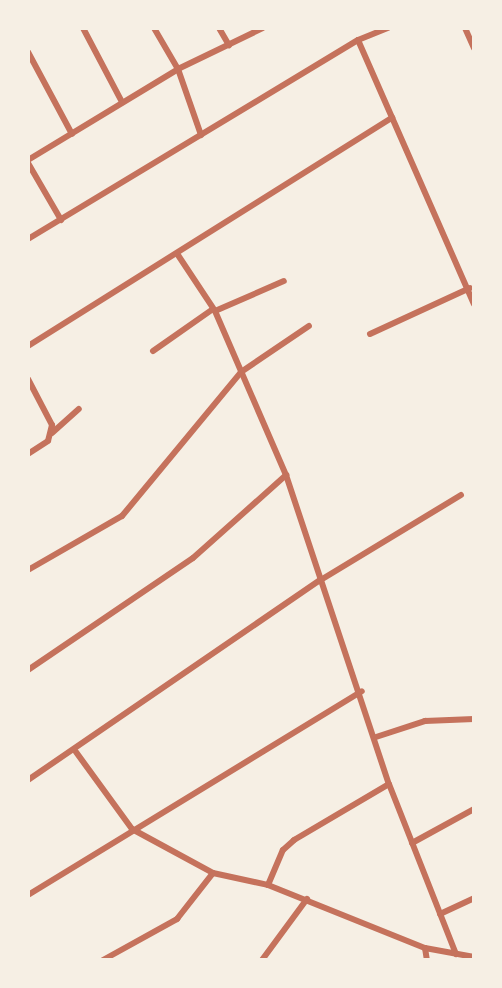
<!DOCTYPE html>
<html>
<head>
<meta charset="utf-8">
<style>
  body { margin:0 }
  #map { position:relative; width:502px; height:988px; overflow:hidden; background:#f6efe4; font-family:"DejaVu Sans",sans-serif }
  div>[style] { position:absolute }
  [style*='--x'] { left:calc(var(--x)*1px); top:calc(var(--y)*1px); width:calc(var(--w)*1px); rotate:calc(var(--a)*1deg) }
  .minor>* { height:6px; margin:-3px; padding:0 3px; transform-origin:3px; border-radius:3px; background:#c5725c }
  span { translate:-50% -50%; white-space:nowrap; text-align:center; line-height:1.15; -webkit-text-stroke:5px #f6efe4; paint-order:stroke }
  .frame { position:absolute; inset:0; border:30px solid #f6efe4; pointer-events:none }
</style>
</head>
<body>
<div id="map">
  <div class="minor">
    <i style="--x:83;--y:28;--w:84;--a:62.2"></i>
    <i style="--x:154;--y:28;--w:48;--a:59.7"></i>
    <i style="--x:178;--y:69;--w:70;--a:70.8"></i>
    <i style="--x:219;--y:28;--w:20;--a:60"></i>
    <i style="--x:465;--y:28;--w:22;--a:66"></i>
    <i style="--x:358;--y:40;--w:288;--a:66.3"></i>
    <i style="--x:28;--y:52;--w:93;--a:61.8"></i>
    <i style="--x:28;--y:160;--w:175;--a:-31.2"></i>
    <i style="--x:178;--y:69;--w:94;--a:-25.8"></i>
    <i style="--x:28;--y:163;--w:66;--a:59.9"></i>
    <i style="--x:28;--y:239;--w:385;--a:-31.1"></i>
    <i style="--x:358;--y:40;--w:32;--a:-22"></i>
    <i style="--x:178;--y:255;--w:67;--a:56.5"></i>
    <i style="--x:215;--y:311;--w:179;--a:66.6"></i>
    <i style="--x:286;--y:475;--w:326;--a:71.6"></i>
    <i style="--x:389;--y:784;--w:183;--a:68.5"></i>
    <i style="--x:215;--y:311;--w:75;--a:-23.5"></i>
    <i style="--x:370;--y:334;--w:110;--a:-24.7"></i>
    <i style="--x:28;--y:346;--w:430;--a:-32.1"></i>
    <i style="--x:153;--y:351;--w:73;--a:-35"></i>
    <i style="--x:28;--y:379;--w:52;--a:62.4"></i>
    <i style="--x:52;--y:425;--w:16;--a:104"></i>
    <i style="--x:48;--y:441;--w:24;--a:147"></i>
    <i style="--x:52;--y:433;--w:36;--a:-42"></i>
    <i style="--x:28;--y:570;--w:108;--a:-29.9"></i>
    <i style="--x:122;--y:516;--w:187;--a:-50.4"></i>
    <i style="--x:241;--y:372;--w:82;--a:-34.1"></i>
    <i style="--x:28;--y:670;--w:199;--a:-34.2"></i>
    <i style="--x:193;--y:558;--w:125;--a:-41.7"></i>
    <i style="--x:376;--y:737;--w:52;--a:-18.1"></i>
    <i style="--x:425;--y:721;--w:49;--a:-2.3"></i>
    <i style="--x:76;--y:752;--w:95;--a:54"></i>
    <i style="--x:132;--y:829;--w:92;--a:28.5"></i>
    <i style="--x:213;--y:873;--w:56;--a:12.3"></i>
    <i style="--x:268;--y:885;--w:169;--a:21.9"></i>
    <i style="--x:425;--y:948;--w:50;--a:10.4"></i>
    <i style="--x:28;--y:780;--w:353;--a:-34.4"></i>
    <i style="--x:319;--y:581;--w:166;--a:-31.2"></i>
    <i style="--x:412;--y:843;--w:71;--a:-28.7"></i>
    <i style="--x:268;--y:885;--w:38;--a:-67"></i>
    <i style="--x:283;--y:850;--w:15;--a:-42"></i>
    <i style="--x:294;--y:840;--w:110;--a:-30.5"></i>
    <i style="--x:28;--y:895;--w:391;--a:-31.4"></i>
    <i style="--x:440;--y:914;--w:38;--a:-25"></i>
    <i style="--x:425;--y:948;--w:12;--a:81"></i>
    <i style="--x:103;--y:960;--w:85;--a:-29"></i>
    <i style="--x:177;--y:919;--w:58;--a:-52"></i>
    <i style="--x:262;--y:960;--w:76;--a:-53.6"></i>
  </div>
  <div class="frame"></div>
</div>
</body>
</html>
